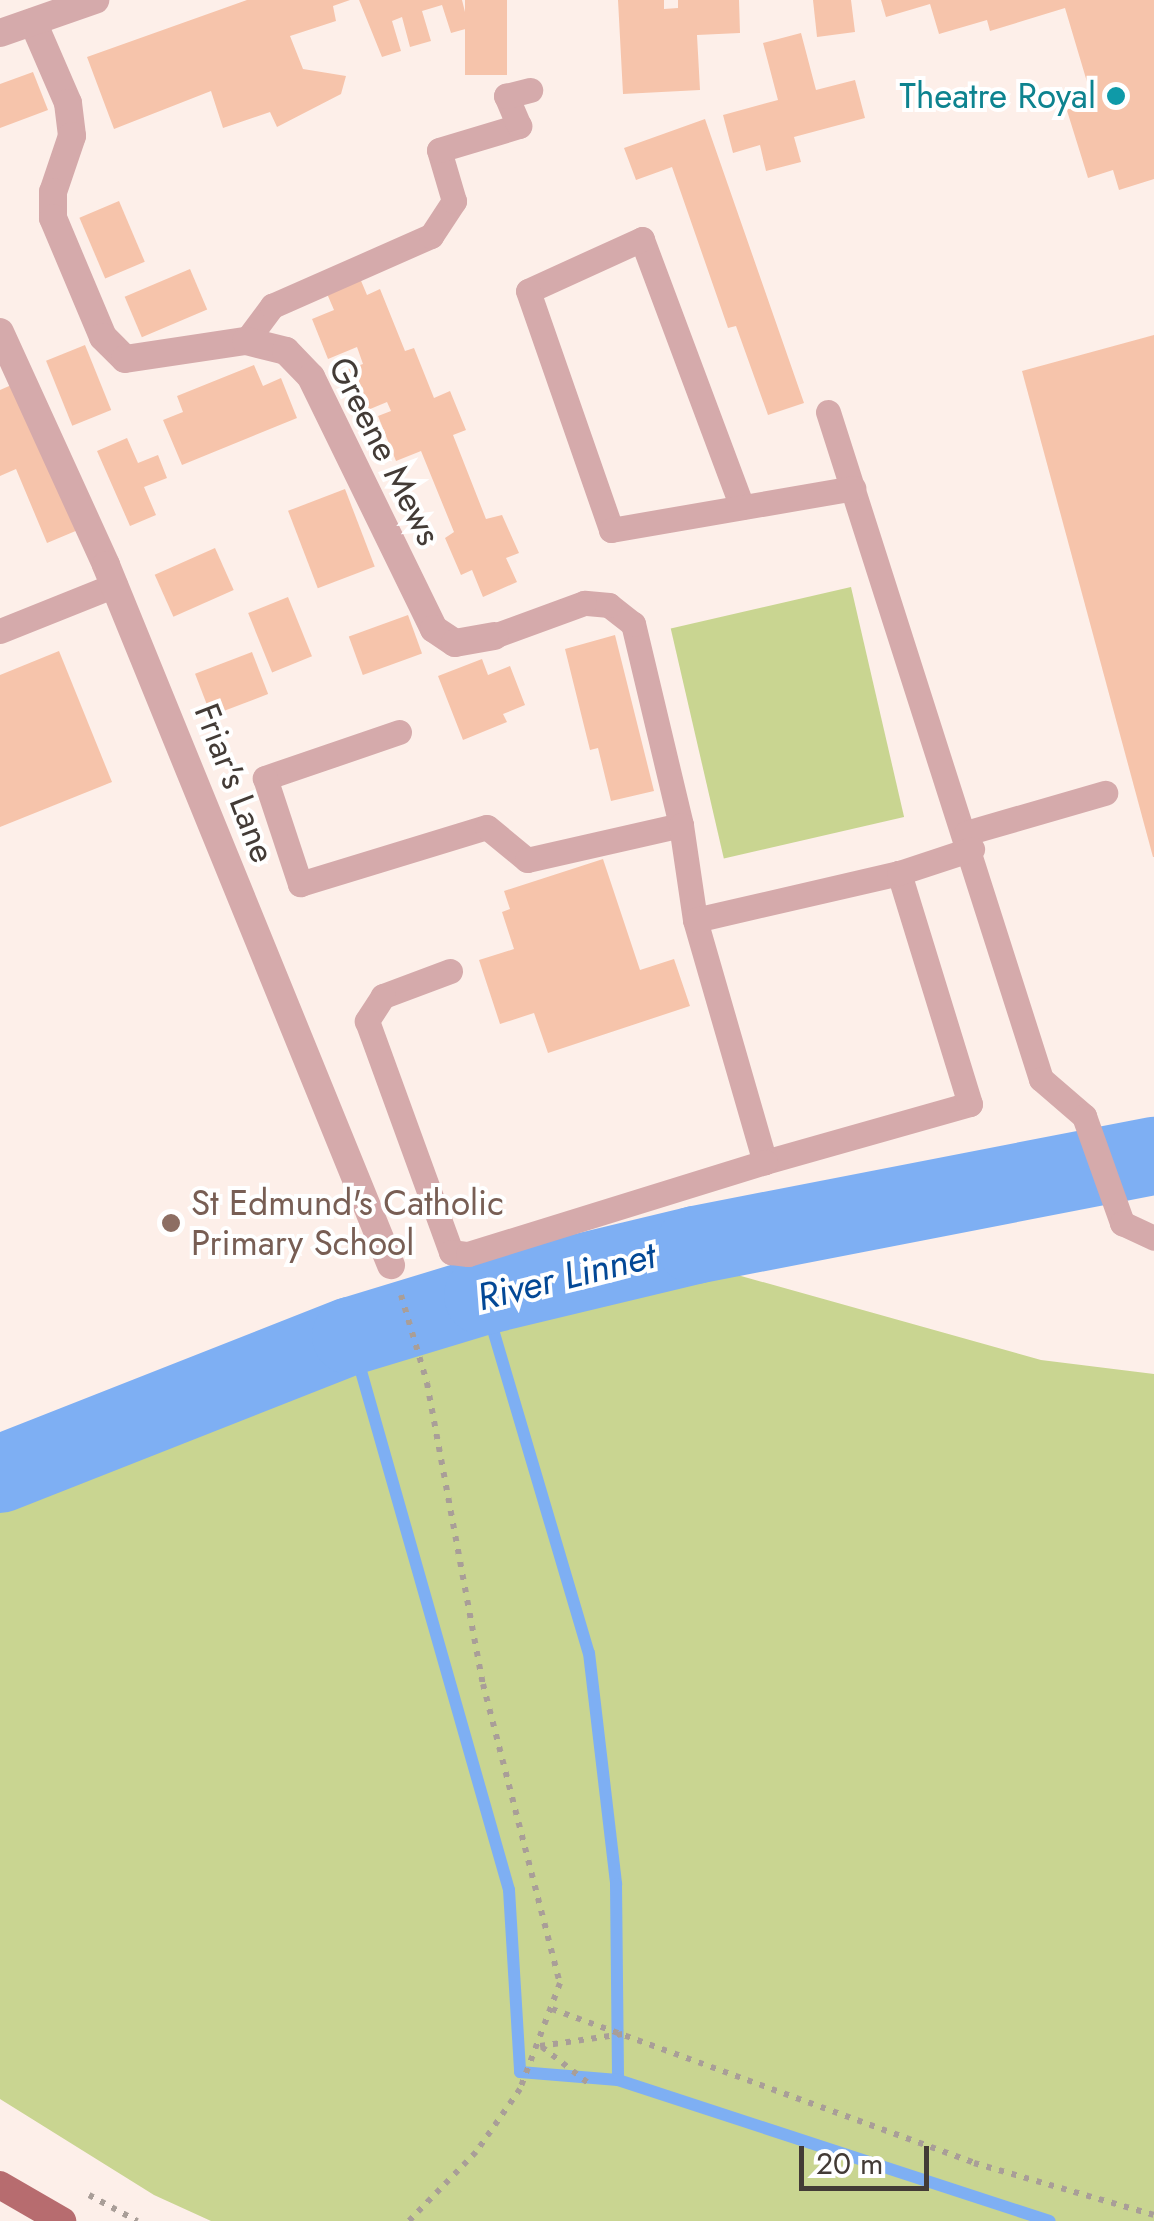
<!DOCTYPE html>
<html>
<head>
<meta charset="utf-8">
<style>
  body { margin:0 }
  #map { position:relative; width:1154px; height:2221px; overflow:hidden; background:#fdefe9; font-family:Jost,sans-serif }
  div>[style] { position:absolute }
  [style*='--x'] { left:calc(var(--x)*1px); top:calc(var(--y)*1px); width:calc(var(--w)*1px); rotate:calc(var(--a)*1deg) }
  .green>* { inset:0; background:#c9d591; transform-origin:0 0 }
  .stream>* { height:12px; margin:-6px; padding:0 6px; transform-origin:6px; border-radius:6px; background:#7eaff3 }
  .river>* { height:78px; margin:-39px; padding:0 39px; transform-origin:39px; border-radius:39px; background:#7eaff3 }
  .building>* { inset:0; background:#f6c4ab; transform-origin:0 0 }
  .path>* { height:6px; margin-top:-3px; transform-origin:0; background:repeating-linear-gradient(90deg,#a99e98 0 5px,transparent 0 13px) }
  .service>* { height:25px; margin:-12.5px; padding:0 12.5px; transform-origin:12.5px; border-radius:12.5px; background:#d5aaab }
  .minor>* { height:28px; margin:-14px; padding:0 14px; transform-origin:14px; border-radius:14px; background:#d5aaab }
  .tertiary>* { height:28px; margin:-14px; padding:0 14px; transform-origin:14px; border-radius:14px; background:#d5aaab }
  .primary>* { height:28px; margin:-14px; padding:0 14px; transform-origin:14px; border-radius:14px; background:#b76c6f }
  .dots>* { width:28px; height:28px; translate:-50% -50%; box-sizing:border-box; border:5px solid #fff; border-radius:50% }
  span { translate:-50% -50%; white-space:nowrap; text-align:center; line-height:1.15; -webkit-text-stroke:8px #fff; paint-order:stroke }
  .culture-label { font-size:35px; color:#0d838f }
  .right { translate:-100% -50%; text-align:right }
  .street-label { font-size:35px; color:#433b36 }
  .education-label { font-size:35px; color:#785e54 }
  .left { translate:0 -50%; text-align:left }
  .water-label { font-size:38px; color:#034896; font-style:italic }
  .scale { position:absolute; left:799px; top:2146px; width:130px; height:45px; box-sizing:border-box; border:5px solid #433b36; border-top:0; padding-left:12px; font-size:30px; line-height:35px; white-space:nowrap; color:#433b36; -webkit-text-stroke:8px #fff; paint-order:stroke }
</style>
</head>
<body>
<div id="map">
  <div class="green">
    <i style="left:851px;top:587px;width:236px;height:185px;rotate:77deg"></i>
    <i style="clip-path:polygon(709px 1267px,1041px 1360px,1154px 1374px,1154px 2221px,211px 2221px,154px 2195px,0 2099px,0 1493px,399px 1350px)"></i>
  </div>
  <div class="stream">
    <i style="--x:483;--y:1296;--w:372;--a:73.5"></i>
    <i style="--x:589;--y:1653;--w:233;--a:83.3"></i>
    <i style="--x:616;--y:1884;--w:196;--a:89.4"></i>
    <i style="--x:351;--y:1336;--w:576;--a:74.08"></i>
    <i style="--x:509;--y:1890;--w:182;--a:86.5"></i>
    <i style="--x:520;--y:2072;--w:98;--a:4.7"></i>
    <i style="--x:618;--y:2080;--w:454;--a:18.1"></i>
  </div>
  <div class="river">
    <i style="--x:0;--y:1474;--w:377;--a:-21.5"></i>
    <i style="--x:351;--y:1336;--w:138;--a:-16.9"></i>
    <i style="--x:483;--y:1296;--w:218;--a:-13.5"></i>
    <i style="--x:695;--y:1245;--w:468;--a:-11"></i>
  </div>
  <div class="building">
    <i style="clip-path:polygon(247px 0,350px 0,333px 6px,336px 21px,290px 36px,303px 69px,346px 76px,341px 94px,277px 127px,270px 112px,223px 128px,211px 91px,114px 129px,87px 57px)"></i>
    <i style="clip-path:polygon(359px 0,462px 0,469px 28px,451px 33px,442px 5px,422px 11px,431px 41px,410px 47px,402px 17px,392px 21px,401px 51px,382px 57px)"></i>
    <i style="left:465px;top:0;width:42px;height:75px"></i>
    <i style="clip-path:polygon(618px 0,664px 0,664px 9px,678px 8px,678px 0,739px 0,740px 33px,697px 35px,700px 90px,623px 94px)"></i>
    <i style="clip-path:polygon(813px 0,851px 0,855px 32px,817px 37px)"></i>
    <i style="clip-path:polygon(881px 0,1154px 0,1154px 179px,1119px 190px,1113px 170px,1088px 178px,1064px 101px,1090px 92px,1065px 8px,990px 31px,987px 20px,939px 34px,930px 4px,886px 17px)"></i>
    <i style="clip-path:polygon(801px 33px,816px 90px,855px 80px,865px 118px,794px 137px,801px 162px,766px 171px,760px 145px,733px 153px,723px 115px,778px 100px,763px 43px)"></i>
    <i style="clip-path:polygon(33px 72px,48px 110px,0 128px,0 84px)"></i>
    <i style="clip-path:polygon(705px 119px,804px 403px,768px 415px,736px 326px,728px 328px,672px 167px,636px 180px,624px 148px)"></i>
    <i style="left:119px;top:201px;width:66px;height:43px;rotate:67deg"></i>
    <i style="left:190px;top:269px;width:44px;height:71px;rotate:67deg"></i>
    <i style="clip-path:polygon(359px 276px,367px 295px,380px 289px,405px 351px,414px 348px,434px 398px,450px 391px,466px 430px,453px 435px,486px 519px,502px 515px,519px 553px,506px 558px,517px 582px,483px 597px,472px 570px,461px 575px,445px 538px,454px 532px,421px 451px,396px 461px,378px 416px,391px 411px,387px 402px,363px 412px,346px 370px,363px 364px,357px 347px,328px 359px,312px 319px,334px 310px,325px 289px)"></i>
    <i style="clip-path:polygon(1154px 335px,1154px 857px,1153px 857px,1022px 371px)"></i>
    <i style="left:85px;top:345px;width:70px;height:42px;rotate:68deg"></i>
    <i style="clip-path:polygon(254px 365px,263px 386px,281px 378px,297px 418px,182px 465px,163px 420px,183px 412px,177px 396px)"></i>
    <i style="clip-path:polygon(16px 383px,78px 530px,47px 543px,16px 469px,0 476px,0 390px)"></i>
    <i style="clip-path:polygon(127px 438px,138px 463px,158px 455px,167px 478px,144px 487px,156px 515px,130px 526px,97px 451px)"></i>
    <i style="left:345px;top:489px;width:83px;height:61px;rotate:69deg"></i>
    <i style="left:215px;top:548px;width:46px;height:66px;rotate:66deg"></i>
    <i style="left:288px;top:597px;width:64px;height:43px;rotate:68deg"></i>
    <i style="left:408px;top:615px;width:41px;height:63px;rotate:70deg"></i>
    <i style="clip-path:polygon(615px 635px,654px 791px,611px 801px,598px 748px,590px 750px,565px 649px)"></i>
    <i style="clip-path:polygon(59px 651px,112px 782px,0 827px,0 675px)"></i>
    <i style="left:252px;top:652px;width:45px;height:61px;rotate:69deg"></i>
    <i style="clip-path:polygon(482px 659px,488px 675px,510px 666px,525px 705px,503px 714px,507px 722px,463px 740px,438px 676px)"></i>
    <i style="clip-path:polygon(603px 859px,640px 970px,674px 959px,690px 1006px,548px 1053px,534px 1013px,500px 1024px,479px 960px,514px 949px,502px 912px,510px 909px,504px 891px)"></i>
  </div>
  <div class="path">
    <i style="--x:401;--y:1295;--w:92;--a:73.5"></i>
    <i style="--x:427;--y:1383;--w:306;--a:79.5"></i>
    <i style="--x:483;--y:1684;--w:309;--a:75.6"></i>
    <i style="--x:560;--y:1983;--w:113;--a:110.7"></i>
    <i style="--x:520;--y:2089;--w:77;--a:124.9"></i>
    <i style="--x:476;--y:2152;--w:96;--a:134.2"></i>
    <i style="--x:552;--y:2009;--w:449;--a:20"></i>
    <i style="--x:974;--y:2163;--w:187;--a:16.1"></i>
    <i style="--x:540;--y:2046;--w:84;--a:-8.2"></i>
    <i style="--x:542;--y:2047;--w:58;--a:38"></i>
    <i style="--x:89;--y:2195;--w:55;--a:28.4"></i>
  </div>
  <div class="service">
    <i style="--x:246;--y:341;--w:44;--a:-53.4"></i>
    <i style="--x:272;--y:306;--w:174;--a:-23.8"></i>
    <i style="--x:431;--y:236;--w:42;--a:-56.7"></i>
    <i style="--x:454;--y:201;--w:53;--a:-106.4"></i>
    <i style="--x:439;--y:150;--w:84;--a:-16.7"></i>
    <i style="--x:519;--y:126;--w:33;--a:-113"></i>
    <i style="--x:506;--y:96;--w:25;--a:-14"></i>
    <i style="--x:828;--y:412;--w:700;--a:72.29"></i>
    <i style="--x:1041;--y:1079;--w:57;--a:40.7"></i>
    <i style="--x:1084;--y:1116;--w:114;--a:70.4"></i>
    <i style="--x:1122;--y:1223;--w:35;--a:25"></i>
    <i style="--x:742;--y:507;--w:286;--a:-110.5"></i>
    <i style="--x:642;--y:239;--w:125;--a:155.5"></i>
    <i style="--x:528;--y:291;--w:253;--a:70.8"></i>
    <i style="--x:611;--y:530;--w:246;--a:-9.8"></i>
    <i style="--x:0;--y:631;--w:124;--a:-21.8"></i>
    <i style="--x:399;--y:732;--w:142;--a:161.1"></i>
    <i style="--x:265;--y:778;--w:112;--a:71.7"></i>
    <i style="--x:300;--y:884;--w:195;--a:-17"></i>
    <i style="--x:487;--y:827;--w:52;--a:39.5"></i>
    <i style="--x:527;--y:860;--w:158;--a:-12.8"></i>
    <i style="--x:681;--y:825;--w:207;--a:-103.4"></i>
    <i style="--x:633;--y:624;--w:31;--a:-142"></i>
    <i style="--x:609;--y:605;--w:25;--a:-175"></i>
    <i style="--x:584;--y:603;--w:96;--a:159.9"></i>
    <i style="--x:681;--y:825;--w:96;--a:81.6"></i>
    <i style="--x:695;--y:920;--w:252;--a:73.9"></i>
    <i style="--x:765;--y:1162;--w:213;--a:-15.8"></i>
    <i style="--x:970;--y:1104;--w:242;--a:-107.1"></i>
    <i style="--x:899;--y:873;--w:209;--a:167"></i>
    <i style="--x:966;--y:833;--w:145;--a:-16.1"></i>
    <i style="--x:899;--y:873;--w:77;--a:-18.2"></i>
    <i style="--x:450;--y:971;--w:72;--a:159.5"></i>
    <i style="--x:383;--y:996;--w:30;--a:123"></i>
    <i style="--x:367;--y:1021;--w:246;--a:70"></i>
    <i style="--x:451;--y:1252;--w:17;--a:7"></i>
    <i style="--x:468;--y:1254;--w:311;--a:-17.2"></i>
  </div>
  <div class="minor">
    <i style="--x:33;--y:22;--w:88;--a:66.6"></i>
    <i style="--x:68;--y:103;--w:33;--a:83"></i>
    <i style="--x:72;--y:136;--w:59;--a:108.7"></i>
    <i style="--x:53;--y:192;--w:26;--a:90"></i>
    <i style="--x:53;--y:218;--w:129;--a:67.2"></i>
    <i style="--x:103;--y:337;--w:31;--a:45"></i>
    <i style="--x:125;--y:359;--w:122;--a:-8.5"></i>
    <i style="--x:246;--y:341;--w:41;--a:14"></i>
    <i style="--x:286;--y:351;--w:36;--a:46"></i>
    <i style="--x:311;--y:377;--w:280;--a:64"></i>
    <i style="--x:434;--y:629;--w:25;--a:34"></i>
    <i style="--x:455;--y:643;--w:40;--a:-10"></i>
    <i style="--x:0;--y:332;--w:256;--a:65.5"></i>
    <i style="--x:106;--y:565;--w:756;--a:67.85"></i>
  </div>
  <div class="tertiary">
    <i style="--x:0;--y:33;--w:101;--a:-19.2"></i>
  </div>
  <div class="primary">
    <i style="--x:0;--y:2185;--w:72;--a:30.1"></i>
  </div>
  <div class="dots">
    <i style="left:1116px;top:96px;background:#0f9aa8"></i>
    <i style="left:171px;top:1223px;background:#8d6e63"></i>
  </div>
  <div class="culture-label">
    <span class="right" style="left:1096px;top:96px">Theatre Royal</span>
  </div>
  <div class="street-label">
    <span style="left:385px;top:451px;rotate:63deg">Greene Mews</span>
    <span style="left:235px;top:783px;rotate:69deg">Friar's Lane</span>
  </div>
  <div class="education-label">
    <span class="left" style="left:191px;top:1223px">St Edmund's Catholic<br>Primary School</span>
  </div>
  <div class="water-label">
    <span style="left:566px;top:1276px;rotate:-14deg">River Linnet</span>
  </div>
  <div class="scale">20 m</div>
</div>
</body>
</html>
